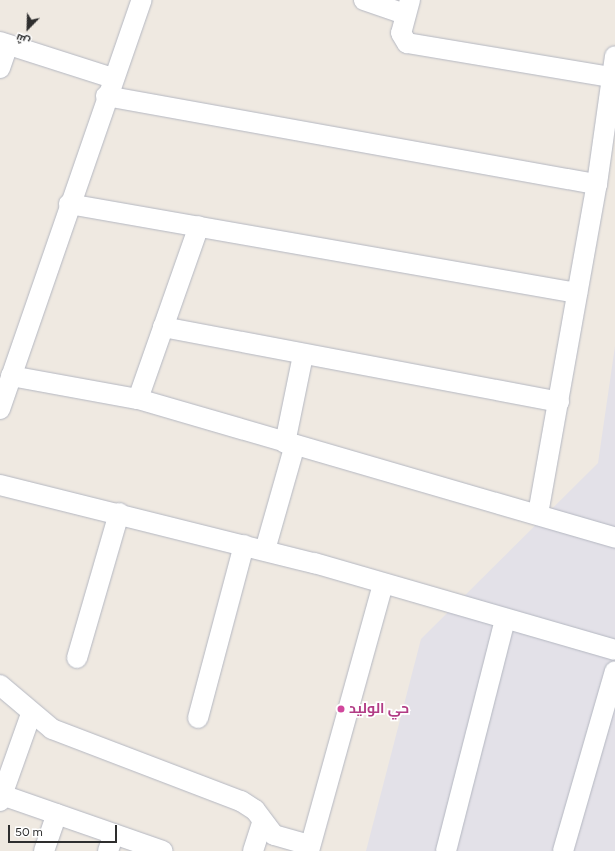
<!DOCTYPE html>
<html>
<head>
<meta charset="utf-8">
<style>
  body { margin:0 }
  #map { position:relative; width:615px; height:851px; overflow:hidden; background:#efe9e1; font-family:Figtree,Cairo,sans-serif }
  div>[style] { position:absolute }
  [style*='--x'] { left:calc(var(--x)*1px); top:calc(var(--y)*1px); width:calc(var(--w)*1px); rotate:calc(var(--a)*1deg) }
  .industrial>* { inset:0; background:#e3e1e8 }
  .roads { filter:drop-shadow(0 0 1px #b4b7c1) drop-shadow(0 0 1px #b4b7c1) }
  .minor>* { height:20px; margin:-10px; padding:0 10px; transform-origin:10px; border-radius:10px; background:#fff }
  .dots>* { width:11px; height:11px; translate:-50% -50%; box-sizing:border-box; border:2px solid #fff; border-radius:50% }
  span { translate:-50% -50%; white-space:nowrap; text-align:center; line-height:1.15; -webkit-text-stroke:3.5px #fff; paint-order:stroke }
  .hotel-label { font-size:14px; color:#b23c85; font-weight:700 }
  .left { translate:0 -50%; text-align:left }
  .north { position:absolute; left:8px; top:8px; width:40px; height:40px; -webkit-text-stroke:3px #fff; paint-order:stroke; rotate:203deg; font-size:11px; font-weight:700; line-height:16px; text-align:center; color:#2e2e2e }
  .north::after { content:''; display:block; margin:auto; width:14px; height:18px; background:#2e2e2e; clip-path:polygon(50% 0,100% 100%,50% 72%,0 100%) }
  .scale { position:absolute; left:8px; top:825px; width:109px; height:18px; box-sizing:border-box; border:2px solid #2e2e2e; border-top:0; padding-left:5px; font-size:12px; line-height:14px; white-space:nowrap; color:#2e2e2e; -webkit-text-stroke:3px #fff; paint-order:stroke }
</style>
</head>
<body>
<div id="map">
  <div class="industrial">
    <i style="clip-path:polygon(615px 346px,615px 851px,366px 851px,421px 639px,598px 463px)"></i>
  </div>
  <div class="roads">
    <div class="minor">
      <i style="--x:364;--y:0;--w:43;--a:18.9"></i>
      <i style="--x:410;--y:0;--w:34;--a:105"></i>
      <i style="--x:401;--y:33;--w:12;--a:59"></i>
      <i style="--x:407;--y:43;--w:207;--a:9.5"></i>
      <i style="--x:0;--y:42;--w:119;--a:17.7"></i>
      <i style="--x:0;--y:68;--w:24;--a:-71"></i>
      <i style="--x:106;--y:96;--w:499;--a:10.2"></i>
      <i style="--x:69;--y:204;--w:516;--a:9.94"></i>
      <i style="--x:163;--y:327;--w:403;--a:10.7"></i>
      <i style="--x:11;--y:376;--w:129;--a:10.3"></i>
      <i style="--x:138;--y:399;--w:497;--a:16.2"></i>
      <i style="--x:138;--y:399;--w:183;--a:-70.6"></i>
      <i style="--x:0;--y:409;--w:433;--a:-70.9"></i>
      <i style="--x:285;--y:443;--w:90;--a:-78.4"></i>
      <i style="--x:0;--y:485;--w:324;--a:14"></i>
      <i style="--x:314;--y:563;--w:313;--a:16.1"></i>
      <i style="--x:538;--y:514;--w:335;--a:-79.9"></i>
      <i style="--x:597;--y:184;--w:129;--a:-82"></i>
      <i style="--x:265;--y:550;--w:109;--a:-74.1"></i>
      <i style="--x:77;--y:658;--w:151;--a:-73.8"></i>
      <i style="--x:0;--y:685;--w:68;--a:40.2"></i>
      <i style="--x:52;--y:729;--w:202;--a:20.9"></i>
      <i style="--x:241;--y:801;--w:17;--a:33"></i>
      <i style="--x:255;--y:810;--w:31;--a:53"></i>
      <i style="--x:274;--y:835;--w:37;--a:16"></i>
      <i style="--x:198;--y:718;--w:179;--a:-75.1"></i>
      <i style="--x:2;--y:795;--w:170;--a:19.2"></i>
      <i style="--x:0;--y:801;--w:92;--a:-70.4"></i>
      <i style="--x:44;--y:851;--w:39;--a:-71"></i>
      <i style="--x:108;--y:851;--w:18;--a:-71"></i>
      <i style="--x:253;--y:851;--w:29;--a:-72"></i>
      <i style="--x:309;--y:851;--w:276;--a:-74.5"></i>
      <i style="--x:446;--y:851;--w:239;--a:-75.7"></i>
      <i style="--x:563;--y:851;--w:187;--a:-73.9"></i>
    </div>
  </div>
  <div class="dots">
    <i style="left:341px;top:709px;background:#d1479c"></i>
  </div>
  <div class="hotel-label">
    <span class="left" style="left:349px;top:709px">حي الوليد</span>
  </div>
  <div class="north">ش</div>
  <div class="scale">50 m</div>
</div>
</body>
</html>
